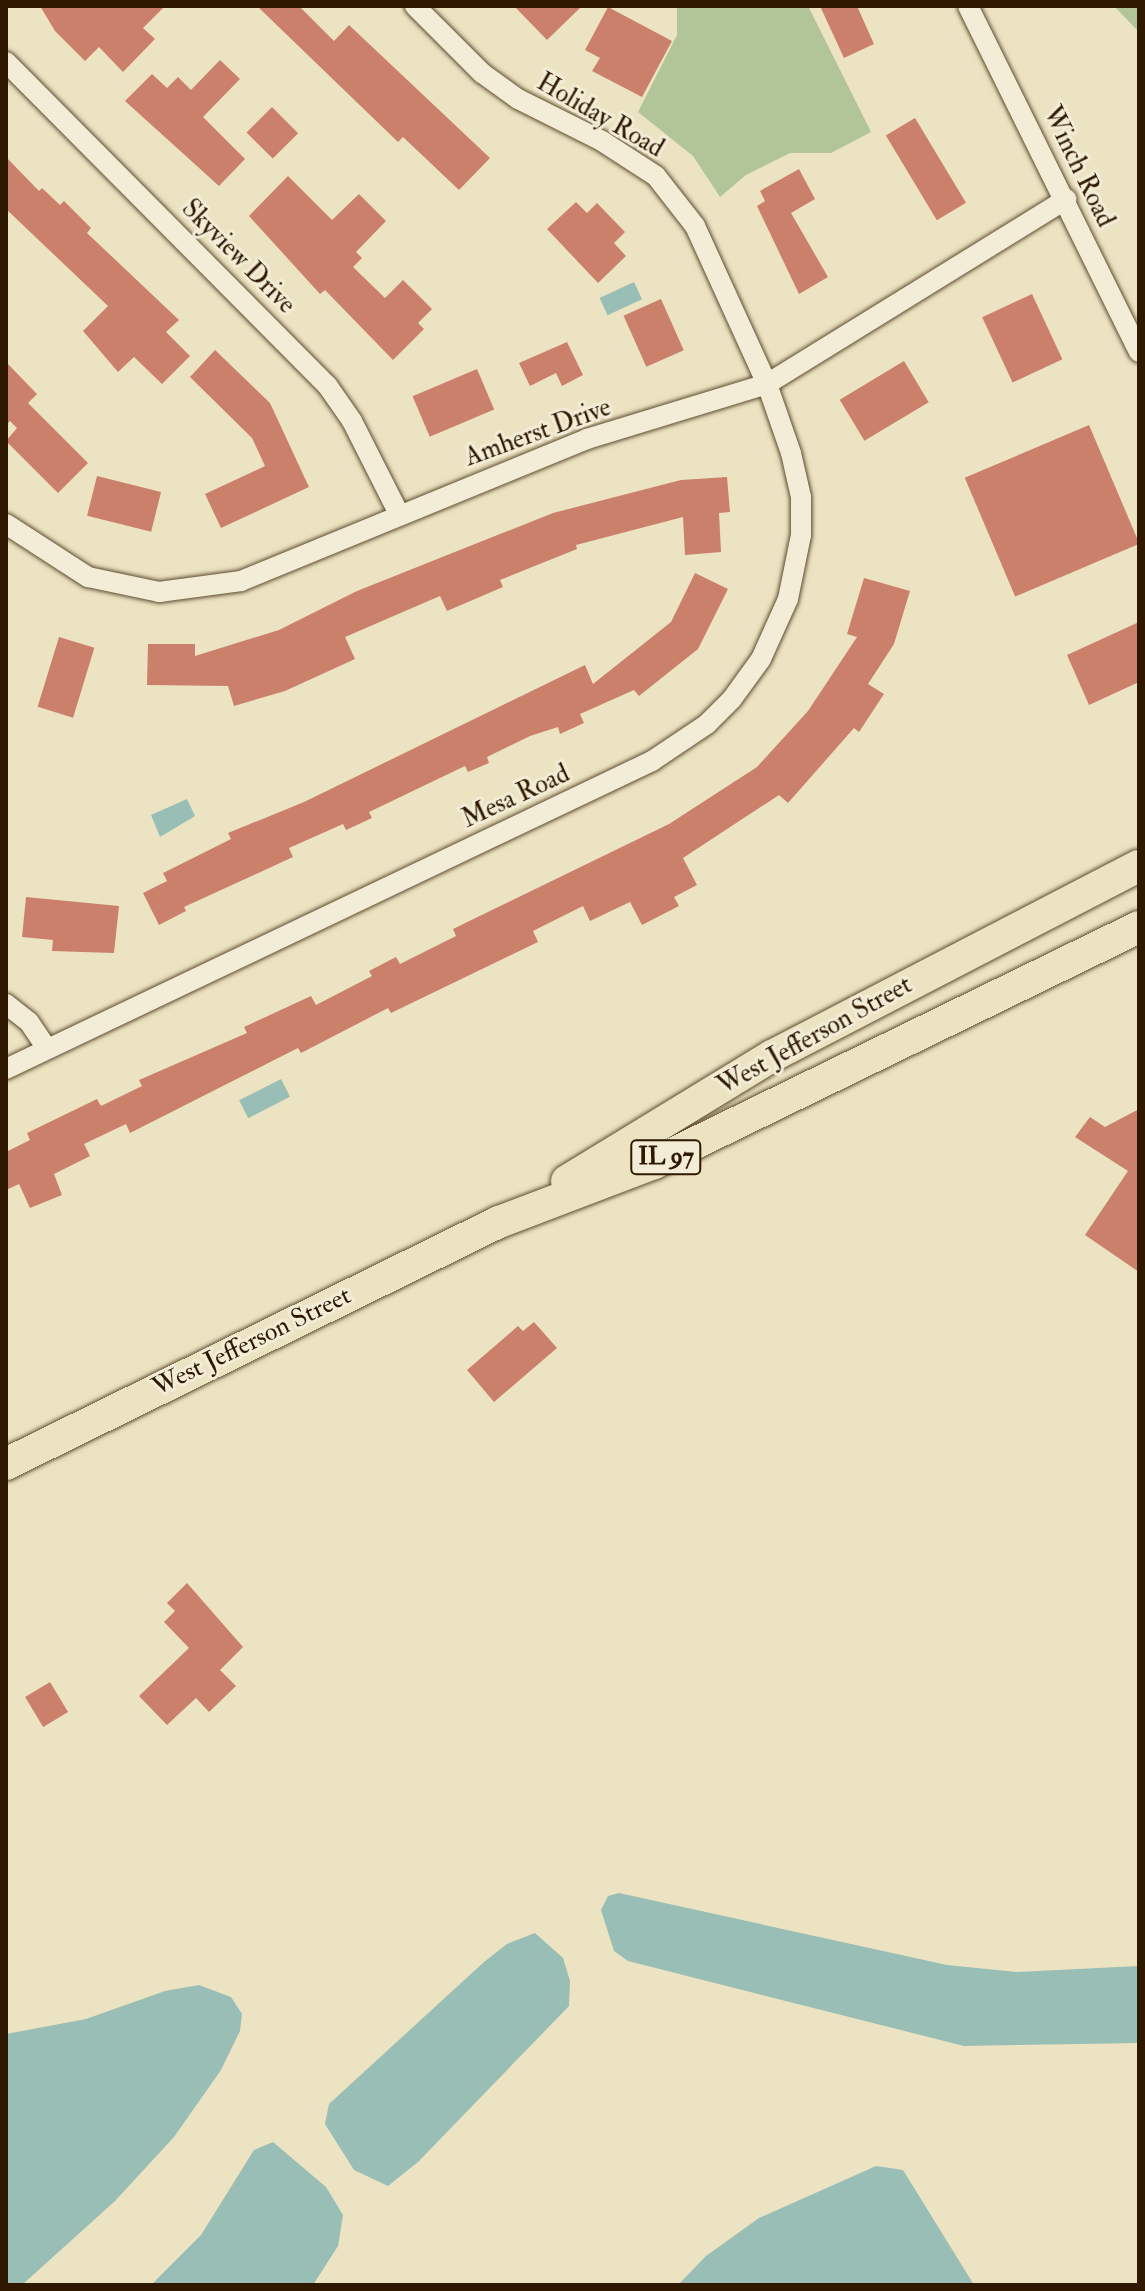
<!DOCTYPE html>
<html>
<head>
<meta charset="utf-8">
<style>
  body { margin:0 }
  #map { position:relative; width:1145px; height:2291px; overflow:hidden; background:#ece3c2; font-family:"IM FELL Double Pica",serif }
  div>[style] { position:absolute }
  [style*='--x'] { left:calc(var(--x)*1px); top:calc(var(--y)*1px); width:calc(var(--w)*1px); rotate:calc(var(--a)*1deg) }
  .green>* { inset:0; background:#b1c599 }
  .water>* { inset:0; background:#99beb5; transform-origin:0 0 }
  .building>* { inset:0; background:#cb806b; transform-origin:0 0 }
  .roads { filter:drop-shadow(0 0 2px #5e4c30) drop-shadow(0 0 2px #5e4c30) }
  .street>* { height:20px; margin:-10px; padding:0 10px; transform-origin:10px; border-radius:10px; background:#f3edd7 }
  .primary>* { height:32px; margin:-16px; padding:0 16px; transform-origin:16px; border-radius:16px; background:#ece3c2 }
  span { translate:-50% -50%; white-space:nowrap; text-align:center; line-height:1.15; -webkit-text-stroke:6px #f3edd7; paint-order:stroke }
  .shield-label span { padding:2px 6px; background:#f3edd7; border:2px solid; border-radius:6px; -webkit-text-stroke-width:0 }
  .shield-label { font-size:24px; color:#2e1900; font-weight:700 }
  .street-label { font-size:26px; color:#2e1900 }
  .frame { position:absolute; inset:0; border:8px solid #2e1900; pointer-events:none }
</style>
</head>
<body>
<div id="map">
  <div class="green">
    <i style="clip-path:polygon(677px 6px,808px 6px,871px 132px,831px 153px,790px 153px,746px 175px,720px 197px,693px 156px,638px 112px,677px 35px)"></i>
    <i style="clip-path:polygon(1114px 6px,1139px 6px,1139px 32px)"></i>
  </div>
  <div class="water">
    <i style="left:634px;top:282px;width:19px;height:38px;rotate:65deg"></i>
    <i style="clip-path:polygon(187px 799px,195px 816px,160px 837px,151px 815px)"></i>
    <i style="left:281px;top:1079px;width:20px;height:47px;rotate:63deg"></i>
    <i style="clip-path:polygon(619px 1893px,947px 1965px,1017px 1972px,1139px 1966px,1139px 2043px,964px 2046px,628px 1961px,614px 1951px,601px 1910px,608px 1896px)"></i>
    <i style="clip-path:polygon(535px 1933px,563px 1958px,570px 1981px,569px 2006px,418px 2162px,388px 2186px,354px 2170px,325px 2124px,329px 2104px,484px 1962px,507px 1944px)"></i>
    <i style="clip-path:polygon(199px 1985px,231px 1997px,242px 2014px,240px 2031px,221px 2070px,174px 2137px,115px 2201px,22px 2285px,6px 2285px,6px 2034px,86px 2019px,165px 1991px)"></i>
    <i style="clip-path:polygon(273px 2142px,326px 2187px,343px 2215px,338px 2246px,313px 2285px,151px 2285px,201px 2235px,254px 2150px)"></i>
    <i style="clip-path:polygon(876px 2166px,903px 2170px,974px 2285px,678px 2285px,706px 2256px,759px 2218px)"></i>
  </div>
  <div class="building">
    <i style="clip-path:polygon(40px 6px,165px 6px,143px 28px,155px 39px,123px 72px,99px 47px,85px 61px,55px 31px)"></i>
    <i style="clip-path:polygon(257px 6px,299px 6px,334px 41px,349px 25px,490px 158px,459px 190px,403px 137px,398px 142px)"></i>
    <i style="clip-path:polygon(514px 6px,582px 6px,547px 40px)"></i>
    <i style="clip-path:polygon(820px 6px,857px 6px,874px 44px,844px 58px)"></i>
    <i style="clip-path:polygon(608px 7px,672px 41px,642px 97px,592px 71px,600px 58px,585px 50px)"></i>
    <i style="clip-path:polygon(220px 60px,240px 79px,203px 117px,245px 159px,219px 186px,125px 101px,152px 74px,167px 88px,178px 77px,191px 90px)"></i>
    <i style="left:272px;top:107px;width:37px;height:36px;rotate:45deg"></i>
    <i style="left:915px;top:118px;width:99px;height:34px;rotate:59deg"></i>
    <i style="clip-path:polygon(6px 157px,39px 191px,42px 188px,60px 205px,64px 201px,91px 228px,87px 233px,179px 320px,166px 332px,190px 356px,162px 384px,134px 357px,118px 372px,83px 331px,108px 306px,6px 209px)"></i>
    <i style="clip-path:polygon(799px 169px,815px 199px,791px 213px,828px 277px,799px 294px,757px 206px,765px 201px,760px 191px)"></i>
    <i style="clip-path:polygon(288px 176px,332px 220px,359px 194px,386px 221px,356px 252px,362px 258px,353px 267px,385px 298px,403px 280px,432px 309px,418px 323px,424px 329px,393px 360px,325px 290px,320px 294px,249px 216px)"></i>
    <i style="clip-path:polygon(576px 202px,587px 213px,597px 203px,625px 232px,614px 243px,626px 256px,598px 283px,547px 229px)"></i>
    <i style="left:1032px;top:294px;width:72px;height:55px;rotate:65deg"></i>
    <i style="left:661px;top:299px;width:56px;height:41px;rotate:66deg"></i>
    <i style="clip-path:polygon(567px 342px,583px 375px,562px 386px,556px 373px,530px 386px,519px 363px)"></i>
    <i style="clip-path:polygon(215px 350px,270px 403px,309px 487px,221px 528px,205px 494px,265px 466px,252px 438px,190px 377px)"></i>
    <i style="left:904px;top:361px;width:48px;height:75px;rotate:59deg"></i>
    <i style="clip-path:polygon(6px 362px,37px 394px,28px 403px,88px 463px,58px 493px,6px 441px,17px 428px,10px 421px,6px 425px)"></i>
    <i style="left:477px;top:369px;width:44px;height:70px;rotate:67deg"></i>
    <i style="left:1089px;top:425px;width:129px;height:135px;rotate:67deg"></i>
    <i style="left:97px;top:476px;width:66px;height:41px;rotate:14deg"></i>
    <i style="clip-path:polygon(727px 477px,730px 512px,719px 513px,721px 552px,685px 555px,683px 517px,576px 545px,577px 549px,500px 580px,503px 587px,447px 611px,440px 596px,345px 637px,355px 659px,285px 691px,234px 706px,228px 686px,147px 685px,148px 644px,195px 644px,195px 656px,279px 630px,357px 591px,553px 513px,681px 480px)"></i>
    <i style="clip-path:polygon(695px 573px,728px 589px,698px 649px,639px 696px,634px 690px,580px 714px,584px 723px,560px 734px,558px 727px,530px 736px,487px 757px,489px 763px,468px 772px,465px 766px,369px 812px,372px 818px,346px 830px,343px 824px,289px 848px,293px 857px,184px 907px,186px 911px,159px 925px,143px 893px,167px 881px,163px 873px,231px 839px,228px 833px,304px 802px,585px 665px,593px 684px,671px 622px)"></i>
    <i style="clip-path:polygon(864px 578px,910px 591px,894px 644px,868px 684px,884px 694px,859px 732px,854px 728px,788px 803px,779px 795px,683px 858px,697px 885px,674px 897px,679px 906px,642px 925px,630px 902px,590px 921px,583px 906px,533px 931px,538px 942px,391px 1013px,388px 1008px,301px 1053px,298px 1048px,130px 1133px,126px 1124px,84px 1144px,90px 1156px,54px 1174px,62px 1195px,30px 1208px,19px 1184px,6px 1190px,6px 1152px,30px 1140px,27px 1133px,97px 1099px,101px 1106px,142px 1086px,139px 1080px,247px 1033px,244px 1027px,311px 996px,316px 1005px,372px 976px,369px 971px,396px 957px,400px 964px,456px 936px,453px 929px,669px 824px,757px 767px,808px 711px,857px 637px,847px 634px)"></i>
    <i style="clip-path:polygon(1139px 622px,1139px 682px,1089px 705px,1067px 655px)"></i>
    <i style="left:59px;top:637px;width:37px;height:73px;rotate:17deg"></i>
    <i style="clip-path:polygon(26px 897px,119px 906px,114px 953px,52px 951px,53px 940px,22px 937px)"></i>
    <i style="clip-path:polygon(1139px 1109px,1139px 1272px,1085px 1235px,1128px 1171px,1075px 1137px,1090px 1117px,1105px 1127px)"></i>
    <i style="clip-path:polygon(534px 1322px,557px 1348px,494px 1402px,467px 1370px,518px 1326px,523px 1331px)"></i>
    <i style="clip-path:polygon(187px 1583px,243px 1647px,220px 1670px,236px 1686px,209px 1712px,196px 1698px,167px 1725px,139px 1696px,189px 1648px,164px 1622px,175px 1611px,167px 1603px)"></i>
    <i style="left:50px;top:1682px;width:35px;height:29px;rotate:59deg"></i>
  </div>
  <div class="roads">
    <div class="street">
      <i style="--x:968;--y:6;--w:386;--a:63.7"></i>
      <i style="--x:6;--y:62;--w:455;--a:45.2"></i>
      <i style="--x:327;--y:385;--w:44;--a:55.2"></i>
      <i style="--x:352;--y:421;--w:106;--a:63.2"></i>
      <i style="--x:6;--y:524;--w:98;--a:32.9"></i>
      <i style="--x:88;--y:577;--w:73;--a:11.9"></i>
      <i style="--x:159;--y:592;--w:83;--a:-7.6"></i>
      <i style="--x:241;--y:581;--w:374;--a:-22.3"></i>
      <i style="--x:587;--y:439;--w:188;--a:-17"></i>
      <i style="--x:767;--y:384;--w:352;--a:-31.7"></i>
      <i style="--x:6;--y:1004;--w:29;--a:38"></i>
      <i style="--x:29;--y:1022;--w:32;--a:56"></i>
      <i style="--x:6;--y:1069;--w:716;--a:-25.49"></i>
      <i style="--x:652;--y:761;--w:66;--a:-33.9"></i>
      <i style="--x:707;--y:724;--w:35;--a:-45"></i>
      <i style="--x:732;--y:699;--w:49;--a:-54.1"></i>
      <i style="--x:761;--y:659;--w:66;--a:-65.8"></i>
      <i style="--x:788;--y:599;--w:65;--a:-78.5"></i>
      <i style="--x:801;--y:535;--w:38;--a:-90"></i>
      <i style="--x:801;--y:497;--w:45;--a:-102.8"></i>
      <i style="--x:791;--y:453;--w:73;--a:-109.2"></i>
      <i style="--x:767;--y:384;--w:174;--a:-114.5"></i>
      <i style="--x:695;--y:226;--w:63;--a:-128"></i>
      <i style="--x:656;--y:176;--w:64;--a:-147.1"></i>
      <i style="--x:602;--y:141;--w:94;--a:-153.4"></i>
      <i style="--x:518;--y:99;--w:44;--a:-144.2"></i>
      <i style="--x:482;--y:73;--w:95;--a:-135"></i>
    </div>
    <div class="primary">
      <i style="--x:567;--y:1181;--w:240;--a:-31.4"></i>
      <i style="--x:772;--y:1056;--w:413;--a:-27.4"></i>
      <i style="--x:6;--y:1464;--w:549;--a:-26.15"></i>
      <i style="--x:499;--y:1222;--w:166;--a:-20.8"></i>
      <i style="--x:654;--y:1163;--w:539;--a:-25.95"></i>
    </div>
  </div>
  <div class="shield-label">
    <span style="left:666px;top:1157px">IL 97</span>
  </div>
  <div class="street-label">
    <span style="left:600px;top:116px;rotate:30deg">Holiday Road</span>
    <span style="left:1078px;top:167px;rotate:64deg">Winch Road</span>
    <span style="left:238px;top:257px;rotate:45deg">Skyview Drive</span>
    <span style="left:538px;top:433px;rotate:-20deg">Amherst Drive</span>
    <span style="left:516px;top:797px;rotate:-25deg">Mesa Road</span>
    <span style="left:815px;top:1036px;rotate:-29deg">West Jefferson Street</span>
    <span style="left:252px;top:1342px;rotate:-26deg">West Jefferson Street</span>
  </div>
  <div class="frame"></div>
</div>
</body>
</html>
